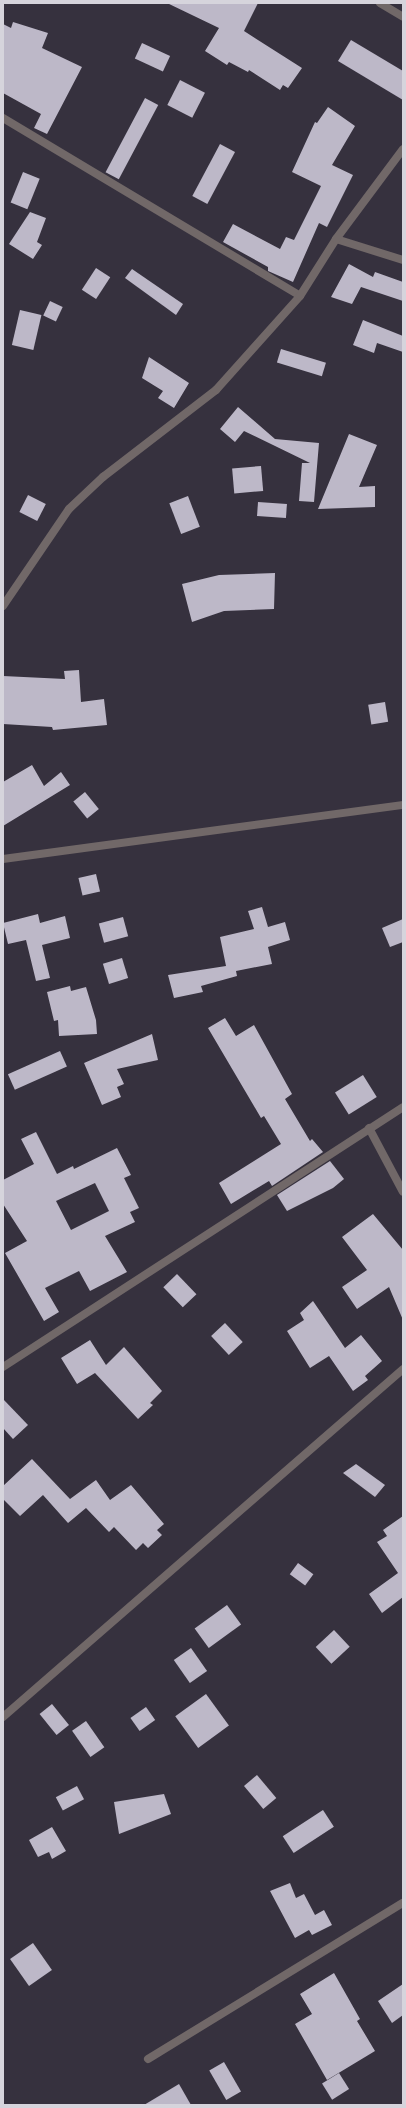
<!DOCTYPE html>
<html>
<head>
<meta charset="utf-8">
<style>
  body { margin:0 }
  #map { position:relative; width:406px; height:2108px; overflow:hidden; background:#36313e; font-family:Commissioner,sans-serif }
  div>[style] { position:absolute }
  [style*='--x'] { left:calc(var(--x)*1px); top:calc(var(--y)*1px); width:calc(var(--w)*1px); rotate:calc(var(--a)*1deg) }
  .building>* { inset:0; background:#bdb8c8; transform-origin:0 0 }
  .street>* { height:8px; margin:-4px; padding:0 4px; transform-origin:4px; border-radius:4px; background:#716868 }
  span { translate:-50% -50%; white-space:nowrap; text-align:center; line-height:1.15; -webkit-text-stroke:4px #2c2834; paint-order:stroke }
  .frame { position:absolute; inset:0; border:4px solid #d6d4dc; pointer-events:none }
</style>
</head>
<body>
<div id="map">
  <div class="building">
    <i style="clip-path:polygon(167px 3px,258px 3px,244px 31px,302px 68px,288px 88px,283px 85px,280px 90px,249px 70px,248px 72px,229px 62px,227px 65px,205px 51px,219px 28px)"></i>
    <i style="clip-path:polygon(13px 22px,48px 33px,42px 48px,82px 67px,47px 134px,34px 128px,41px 114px,3px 93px,3px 24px,11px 28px)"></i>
    <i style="clip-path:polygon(351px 40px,403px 71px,403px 100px,338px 61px)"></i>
    <i style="left:142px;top:43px;width:31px;height:17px;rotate:25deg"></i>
    <i style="left:180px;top:80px;width:28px;height:28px;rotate:27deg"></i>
    <i style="left:145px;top:98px;width:15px;height:84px;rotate:28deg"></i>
    <i style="clip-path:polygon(328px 107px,355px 126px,332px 165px,353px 175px,327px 227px,319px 223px,293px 282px,268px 271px,268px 267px,223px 242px,233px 224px,280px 249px,286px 237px,294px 240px,321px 186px,292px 172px,315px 122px,317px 123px)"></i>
    <i style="left:220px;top:144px;width:17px;height:59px;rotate:28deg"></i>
    <i style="left:23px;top:172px;width:18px;height:33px;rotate:22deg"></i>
    <i style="clip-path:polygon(30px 212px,46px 218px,37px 242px,42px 245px,33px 259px,9px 244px)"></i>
    <i style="clip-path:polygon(349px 264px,373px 277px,375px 272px,403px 282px,403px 301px,361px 287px,352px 304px,331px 297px)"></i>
    <i style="left:96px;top:268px;width:17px;height:26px;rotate:33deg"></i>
    <i style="clip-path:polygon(132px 269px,183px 304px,176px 315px,125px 278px)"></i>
    <i style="left:50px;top:301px;width:14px;height:16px;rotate:25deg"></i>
    <i style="left:20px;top:310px;width:22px;height:36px;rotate:13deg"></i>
    <i style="clip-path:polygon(363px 320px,403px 336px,403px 352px,377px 343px,374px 353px,353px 345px)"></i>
    <i style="left:281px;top:349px;width:47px;height:14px;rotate:17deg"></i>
    <i style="clip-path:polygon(149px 357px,189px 383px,174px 408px,158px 398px,163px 391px,142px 378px)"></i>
    <i style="clip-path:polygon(238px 407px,275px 439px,319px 443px,314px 502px,299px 501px,302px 463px,310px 463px,244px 431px,235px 442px,220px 429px)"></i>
    <i style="clip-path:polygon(349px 434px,377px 445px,359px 487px,375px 486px,375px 507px,318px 509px)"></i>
    <i style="left:261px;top:466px;width:25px;height:29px;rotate:85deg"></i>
    <i style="left:28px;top:495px;width:20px;height:19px;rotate:27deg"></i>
    <i style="left:188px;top:496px;width:33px;height:20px;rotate:69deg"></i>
    <i style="left:258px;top:502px;width:29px;height:14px;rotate:4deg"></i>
    <i style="clip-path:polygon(275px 573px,274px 609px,224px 611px,192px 622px,182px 584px,219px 575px)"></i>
    <i style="clip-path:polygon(79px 670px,81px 702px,104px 699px,107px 725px,53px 730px,52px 727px,3px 724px,3px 676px,65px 679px,64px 671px)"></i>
    <i style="left:385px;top:702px;width:20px;height:17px;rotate:81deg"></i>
    <i style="clip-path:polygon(32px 765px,44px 786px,61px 772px,70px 785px,3px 826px,3px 782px)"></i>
    <i style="left:85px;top:792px;width:22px;height:15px;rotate:51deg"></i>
    <i style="left:96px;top:874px;width:18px;height:18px;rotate:77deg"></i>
    <i style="clip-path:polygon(262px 907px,268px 927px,285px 922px,290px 940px,268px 947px,272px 964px,236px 971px,237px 976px,201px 986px,203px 992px,174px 998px,168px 975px,226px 966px,220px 937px,254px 929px,248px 911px)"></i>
    <i style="clip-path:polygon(38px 914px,40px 923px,65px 916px,70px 938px,42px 945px,50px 978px,36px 981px,26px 940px,8px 944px,3px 923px)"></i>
    <i style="left:123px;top:917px;width:20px;height:25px;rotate:75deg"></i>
    <i style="clip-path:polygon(403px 919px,403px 942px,390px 947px,382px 928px)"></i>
    <i style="left:122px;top:958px;width:21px;height:20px;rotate:73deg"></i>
    <i style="clip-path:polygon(70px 986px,71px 991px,86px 987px,96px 1020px,97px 1034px,59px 1036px,58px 1020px,54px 1021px,47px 992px)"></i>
    <i style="clip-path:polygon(225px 1018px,236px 1036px,254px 1025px,292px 1094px,285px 1099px,310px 1141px,312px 1139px,323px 1152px,272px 1186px,269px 1181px,231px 1204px,219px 1183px,281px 1144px,264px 1116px,261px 1118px,208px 1028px)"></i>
    <i style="clip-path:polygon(152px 1034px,158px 1060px,117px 1069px,124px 1084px,117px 1087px,121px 1097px,102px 1105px,84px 1063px)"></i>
    <i style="left:60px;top:1051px;width:17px;height:57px;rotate:66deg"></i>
    <i style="left:363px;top:1075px;width:26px;height:33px;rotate:58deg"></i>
    <i style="clip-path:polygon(evenodd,36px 1132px,57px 1174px,73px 1166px,74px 1169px,117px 1148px,131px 1175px,124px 1178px,139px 1208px,130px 1212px,135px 1222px,105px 1236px,127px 1272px,90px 1291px,79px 1271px,45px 1288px,59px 1312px,44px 1321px,5px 1253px,27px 1241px,3px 1204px,3px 1180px,34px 1164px,21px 1139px,36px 1132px,95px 1183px,109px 1211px,71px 1230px,56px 1201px,95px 1183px)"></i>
    <i style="clip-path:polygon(330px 1161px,344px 1179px,333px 1188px,287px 1211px,277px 1195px)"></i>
    <i style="clip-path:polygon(373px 1214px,403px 1250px,403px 1320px,389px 1287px,357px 1309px,342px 1287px,367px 1270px,342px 1237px)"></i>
    <i style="left:177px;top:1274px;width:28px;height:19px;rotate:46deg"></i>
    <i style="clip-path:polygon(313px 1301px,345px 1348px,361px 1335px,382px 1361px,365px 1376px,368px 1380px,353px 1391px,329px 1356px,310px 1368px,287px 1331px,304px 1320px,300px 1313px)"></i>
    <i style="left:225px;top:1323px;width:26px;height:19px;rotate:47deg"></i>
    <i style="clip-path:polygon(90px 1340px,106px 1365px,124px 1347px,162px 1391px,150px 1403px,153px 1405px,138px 1419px,95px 1373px,77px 1384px,61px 1358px)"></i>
    <i style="clip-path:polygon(3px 1399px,28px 1425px,13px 1439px,3px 1428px)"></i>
    <i style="clip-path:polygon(32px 1459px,70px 1499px,96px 1480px,110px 1500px,131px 1485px,164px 1524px,157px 1530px,162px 1535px,148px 1548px,143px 1543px,136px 1550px,114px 1527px,109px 1532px,86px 1508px,68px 1523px,43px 1495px,20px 1516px,3px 1499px,3px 1486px)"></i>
    <i style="clip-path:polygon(356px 1464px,385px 1485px,375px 1497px,343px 1473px)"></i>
    <i style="clip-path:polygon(403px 1516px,403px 1597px,382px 1613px,369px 1594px,398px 1573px,377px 1542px,387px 1536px,383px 1530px)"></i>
    <i style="left:298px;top:1563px;width:19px;height:14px;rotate:36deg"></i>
    <i style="left:227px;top:1605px;width:24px;height:40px;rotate:54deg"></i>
    <i style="left:334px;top:1630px;width:23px;height:25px;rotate:47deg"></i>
    <i style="left:191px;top:1648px;width:28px;height:21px;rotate:55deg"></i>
    <i style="left:206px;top:1694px;width:39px;height:38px;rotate:54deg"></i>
    <i style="left:52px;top:1704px;width:27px;height:16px;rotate:51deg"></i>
    <i style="left:146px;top:1707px;width:16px;height:19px;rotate:55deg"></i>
    <i style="left:86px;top:1721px;width:32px;height:17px;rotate:55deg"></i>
    <i style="left:257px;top:1775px;width:30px;height:17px;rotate:50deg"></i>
    <i style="left:77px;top:1786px;width:15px;height:24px;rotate:62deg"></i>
    <i style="clip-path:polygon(164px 1794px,171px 1814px,119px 1834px,114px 1802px)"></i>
    <i style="left:323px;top:1810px;width:20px;height:48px;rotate:57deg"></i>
    <i style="clip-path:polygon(52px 1827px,66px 1851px,52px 1859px,49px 1852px,38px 1857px,29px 1840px)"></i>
    <i style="clip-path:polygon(290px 1883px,296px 1898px,304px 1894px,315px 1915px,324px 1910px,332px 1925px,312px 1935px,309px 1930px,295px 1938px,270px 1891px)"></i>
    <i style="left:33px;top:1943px;width:33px;height:28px;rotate:55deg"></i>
    <i style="clip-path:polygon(334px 1973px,360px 2019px,357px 2021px,375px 2051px,327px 2080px,295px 2024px,312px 2014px,300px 1994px)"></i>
    <i style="clip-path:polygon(403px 1984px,403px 2015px,392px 2023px,378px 2001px)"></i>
    <i style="left:224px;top:2062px;width:34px;height:17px;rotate:60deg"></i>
    <i style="left:339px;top:2073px;width:19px;height:20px;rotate:58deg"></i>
    <i style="clip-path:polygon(179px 2084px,191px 2105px,144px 2105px)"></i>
  </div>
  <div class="street">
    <i style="--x:380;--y:3;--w:27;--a:31"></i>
    <i style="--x:3;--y:118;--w:346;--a:30.9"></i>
    <i style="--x:336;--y:239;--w:70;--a:17.4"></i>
    <i style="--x:3;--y:606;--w:117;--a:-55.8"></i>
    <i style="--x:69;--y:509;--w:47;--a:-43.3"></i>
    <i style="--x:103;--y:477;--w:143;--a:-37.6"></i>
    <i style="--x:216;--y:390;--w:126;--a:-48.2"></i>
    <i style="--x:300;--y:296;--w:67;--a:-57.7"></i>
    <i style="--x:336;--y:239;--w:112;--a:-53.3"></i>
    <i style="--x:3;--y:859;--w:404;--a:-7.7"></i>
    <i style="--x:369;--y:1128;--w:72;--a:62"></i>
    <i style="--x:3;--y:1367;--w:477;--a:-33"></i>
    <i style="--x:3;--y:1717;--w:530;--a:-41.02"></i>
    <i style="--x:148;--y:2059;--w:299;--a:-31.5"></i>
  </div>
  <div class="frame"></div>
</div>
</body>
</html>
